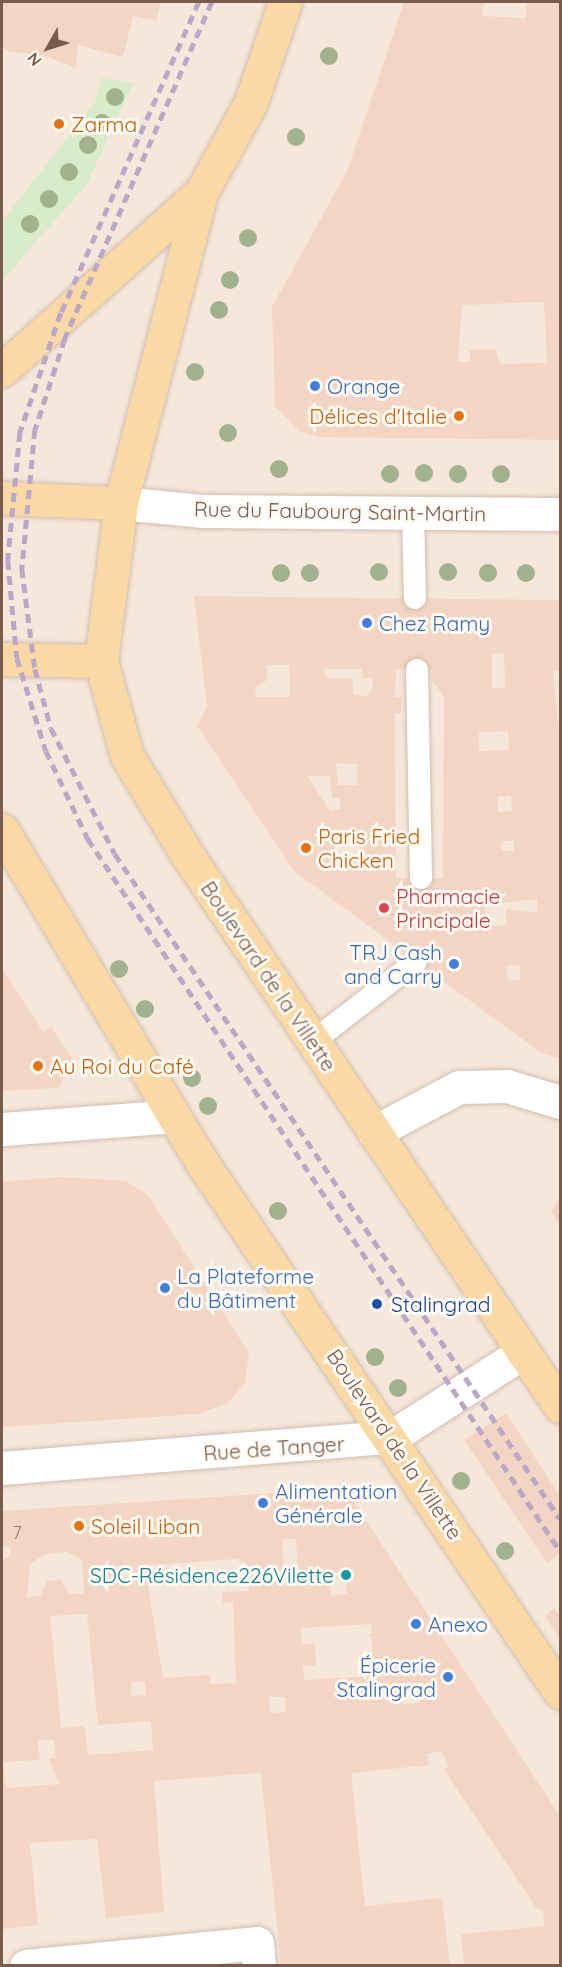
<!DOCTYPE html>
<html>
<head>
<meta charset="utf-8">
<style>
  body { margin:0 }
  #map { position:relative; width:562px; height:1967px; overflow:hidden; background:#fdf6ec; font-family:Quicksand,sans-serif }
  div>[style] { position:absolute }
  [style*='--x'] { left:calc(var(--x)*1px); top:calc(var(--y)*1px); width:calc(var(--w)*1px); rotate:calc(var(--a)*1deg) }
  .residential>* { inset:0; background:#f5e8da; transform-origin:0 0 }
  .green>* { inset:0; background:#d8ecc9 }
  .building>* { inset:0; background:#f3d5c3 }
  .roads { filter:drop-shadow(0 0 2px #d1beb0) drop-shadow(0 0 2px #d1beb0) }
  .lane>* { height:22px; margin:-11px; padding:0 11px; transform-origin:11px; border-radius:11px; background:#fff }
  .street>* { height:33px; margin:-16.5px; padding:0 16.5px; transform-origin:16.5px; border-radius:16.5px; background:#fff }
  .secondary>* { height:33px; margin:-16.5px; padding:0 16.5px; transform-origin:16.5px; border-radius:16.5px; background:#fff }
  .primary>* { height:33px; margin:-16.5px; padding:0 16.5px; transform-origin:16.5px; border-radius:16.5px; background:#fbd9a5 }
  .rail>* { height:4.5px; margin-top:-2.25px; transform-origin:0; background:repeating-linear-gradient(90deg,#b9a8c9 0 9px,transparent 0 15px) }
  .trees>* { width:18px; height:18px; margin:-9px; border-radius:50%; background:#a0b28e }
  .dots>* { width:16px; height:16px; translate:-50% -50%; box-sizing:border-box; border:3px solid #fffaf3; border-radius:50% }
  span { translate:-50% -50%; white-space:nowrap; text-align:center; line-height:1.15; -webkit-text-stroke:6px #fffaf3; paint-order:stroke }
  .number-label { font-size:18px; color:#987a6a }
  .number-label span { -webkit-text-stroke-width:0 }
  .food-label { font-size:21px; color:#c56008 }
  .left { translate:0 -50%; text-align:left }
  .right { translate:-100% -50%; text-align:right }
  .shop-label { font-size:21px; color:#366cbe }
  .street-label { font-size:21px; color:#7a5c4d }
  .health-label { font-size:21px; color:#be3a42 }
  .transit-label { font-size:21px; color:#164399 }
  .culture-label { font-size:21px; color:#0d838f }
  .frame { position:absolute; inset:0; border:3px solid #7a5c4d; pointer-events:none }
  .north { position:absolute; left:18px; top:18px; width:60px; height:60px; -webkit-text-stroke:4px #fffaf3; paint-order:stroke; rotate:231deg; font-size:16px; font-weight:700; line-height:24px; text-align:center; color:#7a5c4d }
  .north::after { content:''; display:block; margin:auto; width:21px; height:27px; background:#7a5c4d; clip-path:polygon(50% 0,100% 100%,50% 72%,0 100%) }
</style>
</head>
<body>
<div id="map">
  <div class="residential">
    <i style="left:2px;top:2px;width:558px;height:1963px"></i>
  </div>
  <div class="green">
    <i style="clip-path:polygon(101px 78px,133px 83px,87px 184px,2px 281px,2px 221px,95px 102px)"></i>
  </div>
  <div class="building">
    <i style="clip-path:polygon(2px 2px,161px 2px,156px 21px,133px 16px,123px 57px,78px 45px,76px 68px,45px 56px,7px 51px,2px 45px)"></i>
    <i style="clip-path:polygon(evenodd,404px 2px,484px 2px,482px 16px,526px 18px,527px 2px,560px 2px,560px 440px,319px 437px,300px 432px,275px 406px,272px 307px,347px 171px,404px 2px,544px 302px,547px 363px,500px 364px,495px 349px,470px 350px,470px 362px,458px 362px,462px 305px,544px 302px)"></i>
    <i style="clip-path:polygon(evenodd,194px 596px,560px 600px,560px 671px,553px 670px,560px 743px,560px 1058px,541px 1053px,294px 871px,197px 726px,207px 707px,194px 596px,504px 653px,505px 688px,492px 688px,492px 654px,504px 653px,194px 596px,267px 665px,289px 665px,290px 697px,256px 697px,255px 688px,267px 680px,267px 665px,194px 596px,324px 669px,362px 669px,362px 678px,373px 678px,372px 688px,367px 696px,353px 695px,353px 678px,326px 678px,324px 669px,194px 596px,396px 669px,432px 670px,431px 679px,444px 697px,443px 878px,396px 878px,395px 714px,401px 713px,401px 697px,395px 697px,396px 669px,194px 596px,508px 731px,509px 750px,479px 751px,479px 732px,508px 731px,194px 596px,336px 763px,357px 764px,357px 785px,338px 785px,336px 763px,194px 596px,307px 776px,330px 776px,332px 798px,339px 798px,341px 809px,330px 811px,307px 776px,194px 596px,511px 796px,512px 811px,498px 812px,497px 797px,511px 796px,194px 596px,344px 834px,360px 834px,362px 855px,335px 862px,334px 840px,344px 834px,194px 596px,504px 841px,514px 841px,514px 851px,504px 851px,499px 846px,504px 841px,194px 596px,537px 899px,537px 913px,506px 909px,506px 925px,491px 926px,486px 919px,485px 905px,537px 899px,194px 596px,520px 965px,520px 980px,509px 981px,506px 966px,520px 965px)"></i>
    <i style="clip-path:polygon(2px 968px,43px 1032px,51px 1027px,72px 1059px,59px 1088px,2px 1091px)"></i>
    <i style="clip-path:polygon(61px 1177px,126px 1181px,148px 1195px,249px 1353px,245px 1383px,228px 1403px,199px 1414px,2px 1427px,2px 1182px)"></i>
    <i style="clip-path:polygon(560px 1198px,560px 1224px,551px 1211px)"></i>
    <i style="clip-path:polygon(506px 1413px,560px 1496px,560px 1554px,547px 1563px,464px 1440px)"></i>
    <i style="clip-path:polygon(evenodd,336px 1489px,350px 1496px,560px 1816px,560px 1966px,464px 1966px,461px 1934px,544px 1926px,543px 1909px,537px 1909px,444px 1770px,449px 1766px,441px 1751px,427px 1754px,429px 1765px,351px 1773px,365px 1906px,442px 1898px,450px 1966px,281px 1966px,261px 1773px,154px 1781px,164px 1912px,106px 1918px,97px 1839px,30px 1843px,38px 1925px,2px 1929px,2px 1561px,11px 1554px,10px 1547px,2px 1547px,2px 1511px,336px 1489px,282px 1539px,296px 1539px,298px 1574px,284px 1576px,282px 1539px,336px 1489px,67px 1552px,82px 1560px,84px 1593px,69px 1594px,61px 1580px,47px 1581px,40px 1596px,27px 1597px,30px 1565px,45px 1554px,67px 1552px,336px 1489px,237px 1559px,247px 1564px,249px 1591px,222px 1592px,223px 1603px,233px 1602px,236px 1683px,210px 1684px,210px 1675px,163px 1678px,146px 1573px,152px 1565px,237px 1559px,336px 1489px,131px 1566px,132px 1576px,113px 1580px,113px 1567px,131px 1566px,336px 1489px,345px 1578px,347px 1594px,331px 1596px,330px 1580px,345px 1578px,336px 1489px,87px 1614px,98px 1725px,151px 1721px,153px 1750px,88px 1755px,85px 1726px,61px 1728px,50px 1616px,87px 1614px,336px 1489px,371px 1624px,372px 1634px,367px 1634px,372px 1638px,371px 1676px,304px 1680px,303px 1666px,316px 1665px,315px 1644px,302px 1644px,301px 1628px,371px 1624px,336px 1489px,131px 1682px,145px 1682px,146px 1695px,131px 1696px,131px 1682px,336px 1489px,419px 1687px,420px 1703px,403px 1704px,401px 1688px,419px 1687px,336px 1489px,269px 1697px,285px 1697px,286px 1712px,270px 1713px,269px 1697px,336px 1489px,38px 1740px,54px 1740px,56px 1758px,49px 1758px,59px 1784px,6px 1788px,3px 1762px,40px 1760px,38px 1740px)"></i>
    <i style="clip-path:polygon(554px 1608px,560px 1616px,560px 1639px,545px 1616px)"></i>
  </div>
  <div class="roads">
    <div class="lane">
      <i style="--x:413;--y:512;--w:86;--a:88.7"></i>
      <i style="--x:417;--y:670;--w:208;--a:88.9"></i>
      <i style="--x:312;--y:1042;--w:131;--a:-37.6"></i>
    </div>
    <div class="street">
      <i style="--x:2;--y:1129;--w:171;--a:-4.3"></i>
      <i style="--x:374;--y:1132;--w:96;--a:-27.9"></i>
      <i style="--x:459;--y:1087;--w:48;--a:-1.2"></i>
      <i style="--x:507;--y:1086;--w:55;--a:16.8"></i>
      <i style="--x:26;--y:1966;--w:232;--a:-5.7"></i>
      <i style="--x:257;--y:1943;--w:23;--a:85"></i>
    </div>
    <div class="secondary">
      <i style="--x:121;--y:503;--w:81;--a:5.6"></i>
      <i style="--x:202;--y:511;--w:358;--a:0.5"></i>
      <i style="--x:2;--y:1468;--w:390;--a:-4.6"></i>
      <i style="--x:391;--y:1437;--w:156;--a:-32.7"></i>
    </div>
    <div class="primary">
      <i style="--x:285;--y:2;--w:106;--a:108.8"></i>
      <i style="--x:251;--y:102;--w:104;--a:118.8"></i>
      <i style="--x:201;--y:193;--w:320;--a:104.5"></i>
      <i style="--x:121;--y:503;--w:159;--a:97.2"></i>
      <i style="--x:101;--y:661;--w:98;--a:74.7"></i>
      <i style="--x:127;--y:756;--w:117;--a:58.6"></i>
      <i style="--x:188;--y:856;--w:664;--a:55.93"></i>
      <i style="--x:2;--y:370;--w:266;--a:-41.7"></i>
      <i style="--x:2;--y:498;--w:119;--a:2.4"></i>
      <i style="--x:2;--y:659;--w:99;--a:1.2"></i>
      <i style="--x:2;--y:830;--w:386;--a:59"></i>
      <i style="--x:201;--y:1161;--w:641;--a:55.94"></i>
    </div>
  </div>
  <div class="rail">
    <i style="--x:199;--y:2;--w:340;--a:113.9"></i>
    <i style="--x:61;--y:313;--w:127;--a:108.9"></i>
    <i style="--x:20;--y:433;--w:129;--a:95.4"></i>
    <i style="--x:8;--y:561;--w:97;--a:84.7"></i>
    <i style="--x:17;--y:658;--w:97;--a:72.7"></i>
    <i style="--x:46;--y:751;--w:98;--a:64.5"></i>
    <i style="--x:88;--y:839;--w:854;--a:56.46"></i>
    <i style="--x:212;--y:2;--w:368;--a:113.6"></i>
    <i style="--x:65;--y:339;--w:96;--a:108.2"></i>
    <i style="--x:35;--y:430;--w:140;--a:95.3"></i>
    <i style="--x:22;--y:569;--w:101;--a:82.6"></i>
    <i style="--x:35;--y:669;--w:61;--a:74.8"></i>
    <i style="--x:51;--y:728;--w:141;--a:63.1"></i>
    <i style="--x:115;--y:854;--w:800;--a:56.21"></i>
  </div>
  <div class="trees">
    <i style="left:329px;top:56px"></i>
    <i style="left:115px;top:97px"></i>
    <i style="left:102px;top:123px"></i>
    <i style="left:296px;top:137px"></i>
    <i style="left:88px;top:145px"></i>
    <i style="left:69px;top:172px"></i>
    <i style="left:49px;top:199px"></i>
    <i style="left:30px;top:224px"></i>
    <i style="left:248px;top:238px"></i>
    <i style="left:230px;top:280px"></i>
    <i style="left:219px;top:310px"></i>
    <i style="left:195px;top:372px"></i>
    <i style="left:228px;top:433px"></i>
    <i style="left:279px;top:469px"></i>
    <i style="left:424px;top:473px"></i>
    <i style="left:390px;top:474px"></i>
    <i style="left:458px;top:474px"></i>
    <i style="left:501px;top:474px"></i>
    <i style="left:379px;top:572px"></i>
    <i style="left:448px;top:572px"></i>
    <i style="left:281px;top:573px"></i>
    <i style="left:310px;top:573px"></i>
    <i style="left:488px;top:573px"></i>
    <i style="left:526px;top:573px"></i>
    <i style="left:119px;top:969px"></i>
    <i style="left:145px;top:1009px"></i>
    <i style="left:192px;top:1078px"></i>
    <i style="left:208px;top:1106px"></i>
    <i style="left:278px;top:1211px"></i>
    <i style="left:375px;top:1357px"></i>
    <i style="left:398px;top:1388px"></i>
    <i style="left:461px;top:1481px"></i>
    <i style="left:505px;top:1551px"></i>
  </div>
  <div class="dots">
    <i style="left:59px;top:124px;background:#e8710a"></i>
    <i style="left:315px;top:386px;background:#3f7fe0"></i>
    <i style="left:459px;top:416px;background:#e8710a"></i>
    <i style="left:367px;top:623px;background:#3f7fe0"></i>
    <i style="left:306px;top:848px;background:#e8710a"></i>
    <i style="left:384px;top:908px;background:#e0444e"></i>
    <i style="left:454px;top:964px;background:#3f7fe0"></i>
    <i style="left:38px;top:1066px;background:#e8710a"></i>
    <i style="left:165px;top:1288px;background:#3f7fe0"></i>
    <i style="left:377px;top:1304px;background:#1a4fb4"></i>
    <i style="left:263px;top:1503px;background:#3f7fe0"></i>
    <i style="left:79px;top:1526px;background:#e8710a"></i>
    <i style="left:346px;top:1575px;background:#0f9aa8"></i>
    <i style="left:416px;top:1624px;background:#3f7fe0"></i>
    <i style="left:448px;top:1677px;background:#3f7fe0"></i>
  </div>
  <div class="number-label">
    <span style="left:17px;top:1533px">7</span>
  </div>
  <div class="food-label">
    <span class="left" style="left:71px;top:124px">Zarma</span>
    <span class="right" style="left:447px;top:416px">Délices d'Italie</span>
    <span class="left" style="left:318px;top:848px">Paris Fried<br>Chicken</span>
    <span class="left" style="left:50px;top:1066px">Au Roi du Café</span>
    <span class="left" style="left:91px;top:1526px">Soleil Liban</span>
  </div>
  <div class="shop-label">
    <span class="left" style="left:327px;top:386px">Orange</span>
    <span class="left" style="left:379px;top:623px">Chez Ramy</span>
    <span class="right" style="left:442px;top:964px">TRJ Cash<br>and Carry</span>
    <span class="left" style="left:177px;top:1288px">La Plateforme<br>du Bâtiment</span>
    <span class="left" style="left:275px;top:1503px">Alimentation<br>Générale</span>
    <span class="left" style="left:428px;top:1624px">Anexo</span>
    <span class="right" style="left:436px;top:1677px">Épicerie<br>Stalingrad</span>
  </div>
  <div class="street-label">
    <span style="left:340px;top:511px;rotate:1deg">Rue du Faubourg Saint-Martin</span>
    <span style="left:269px;top:976px;rotate:56deg">Boulevard de la Villette</span>
    <span style="left:395px;top:1444px;rotate:56deg">Boulevard de la Villette</span>
    <span style="left:274px;top:1448px;rotate:-4deg">Rue de Tanger</span>
  </div>
  <div class="health-label">
    <span class="left" style="left:396px;top:908px">Pharmacie<br>Principale</span>
  </div>
  <div class="transit-label">
    <span class="left" style="left:391px;top:1304px">Stalingrad</span>
  </div>
  <div class="culture-label">
    <span class="right" style="left:334px;top:1575px">SDC-Résidence226Vilette</span>
  </div>
  <div class="frame"></div>
  <div class="north">N</div>
</div>
</body>
</html>
